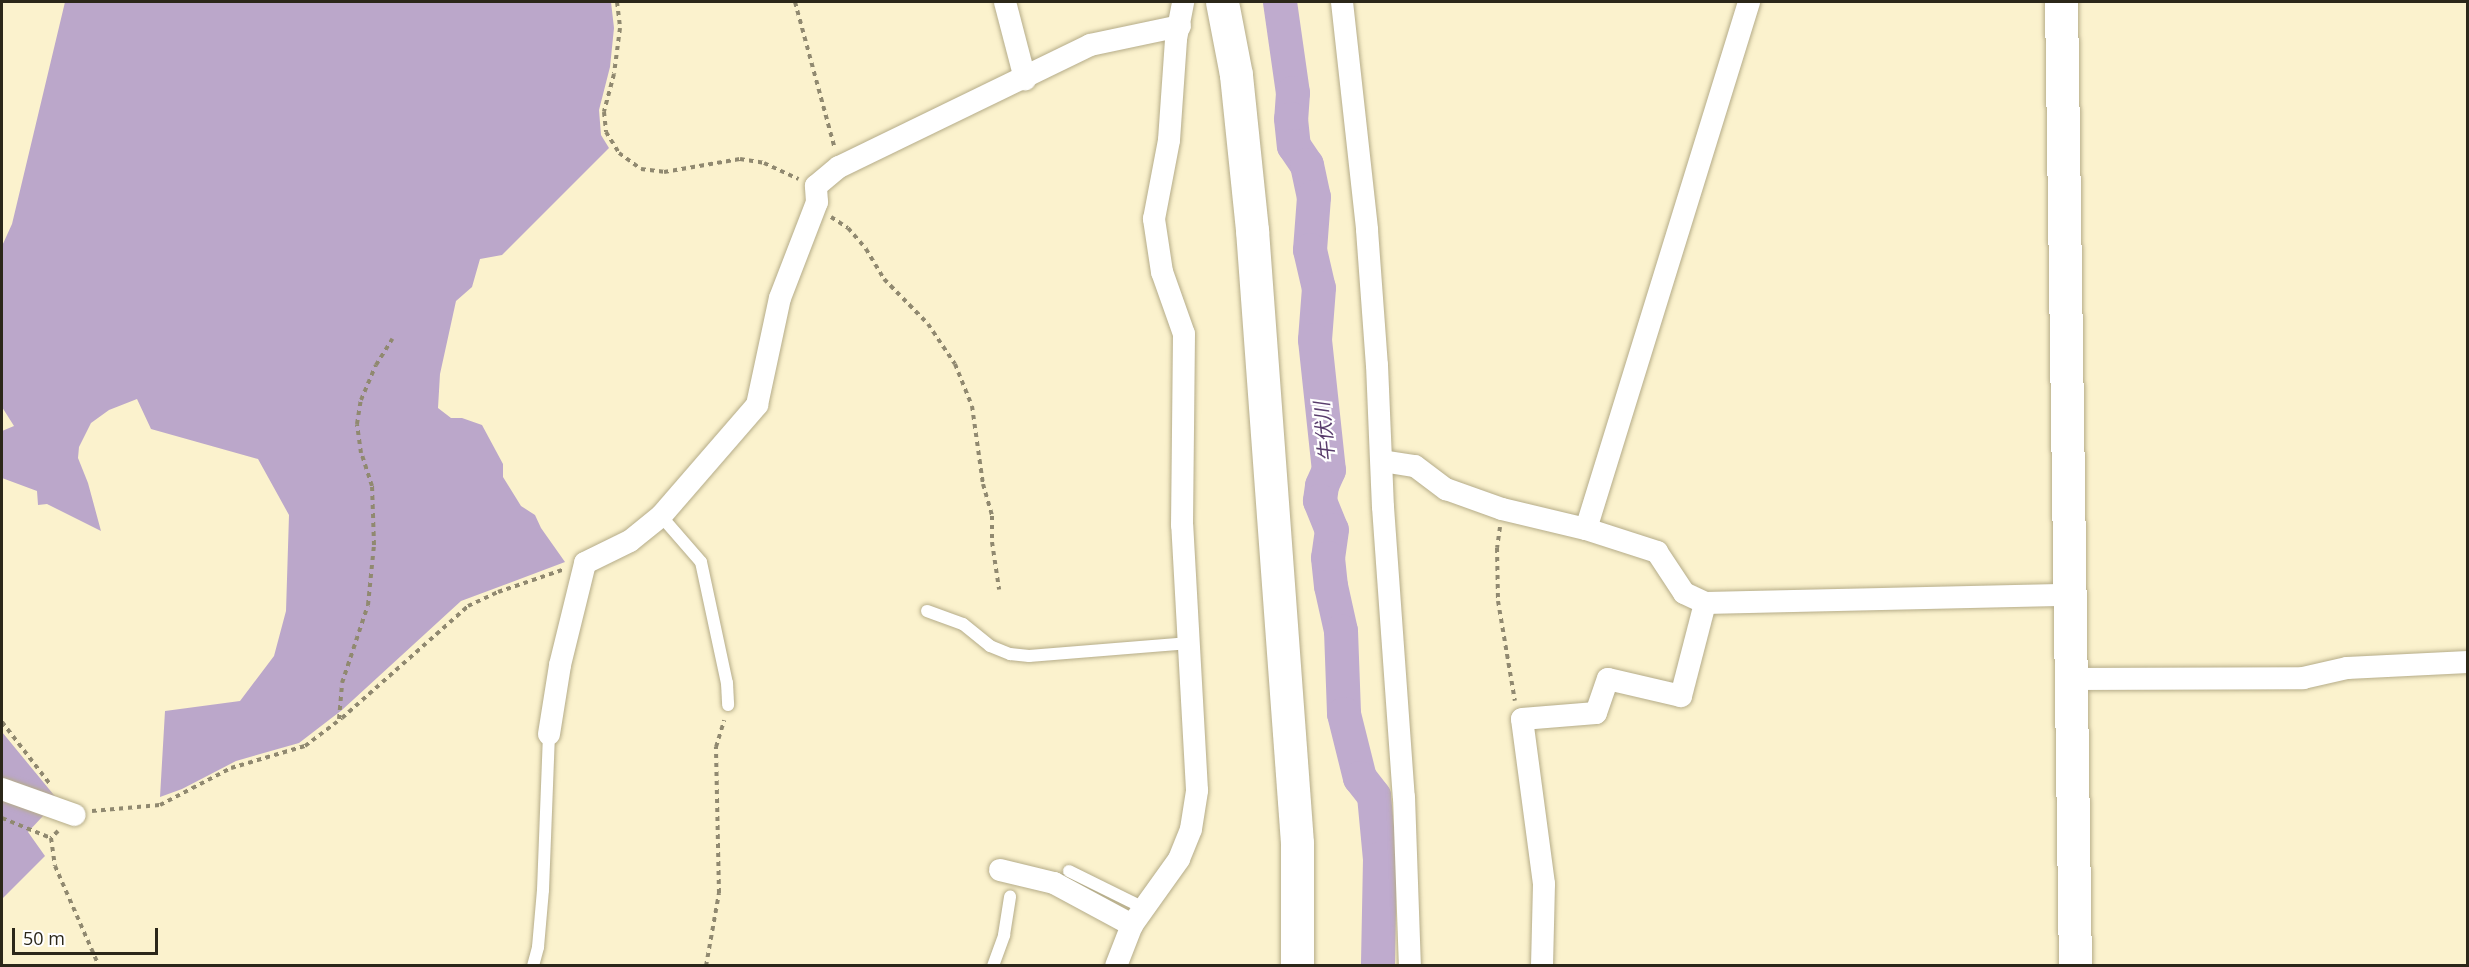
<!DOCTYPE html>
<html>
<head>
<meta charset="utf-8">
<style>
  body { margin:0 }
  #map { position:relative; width:2469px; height:967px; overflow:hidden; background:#fbf2cd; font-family:"Open Sans","Noto Sans JP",sans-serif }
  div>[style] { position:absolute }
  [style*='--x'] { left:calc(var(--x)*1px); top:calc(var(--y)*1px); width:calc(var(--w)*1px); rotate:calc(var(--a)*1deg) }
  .forest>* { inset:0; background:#bba7ca }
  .river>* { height:34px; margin:-17px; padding:0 17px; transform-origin:17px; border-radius:17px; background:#bfabce }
  .path>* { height:4px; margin-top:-2px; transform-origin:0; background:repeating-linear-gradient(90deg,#908970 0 4.5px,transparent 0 9px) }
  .roads { filter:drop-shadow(0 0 2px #b5ac89) drop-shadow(0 0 2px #b5ac89) }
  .lane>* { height:12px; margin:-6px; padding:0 6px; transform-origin:6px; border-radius:6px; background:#fff }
  .street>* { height:22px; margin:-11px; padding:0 11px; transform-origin:11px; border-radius:11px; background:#fff }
  .secondary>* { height:33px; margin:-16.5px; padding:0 16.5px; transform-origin:16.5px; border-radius:16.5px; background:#fff }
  span { translate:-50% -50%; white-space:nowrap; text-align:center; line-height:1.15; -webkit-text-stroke:4.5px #fff; paint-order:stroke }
  .water-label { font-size:20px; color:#593d6d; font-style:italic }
  .frame { position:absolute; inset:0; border:3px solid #2b2719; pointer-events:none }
  .scale { position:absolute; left:12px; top:928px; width:146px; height:27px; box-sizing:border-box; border:3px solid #2b2719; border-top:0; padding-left:8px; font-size:18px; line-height:21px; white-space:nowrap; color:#2b2719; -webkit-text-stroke:4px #fff; paint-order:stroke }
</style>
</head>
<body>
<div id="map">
  <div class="forest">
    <i style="clip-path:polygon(65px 2px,611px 2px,614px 28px,610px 67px,599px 110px,601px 135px,609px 148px,502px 255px,480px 259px,472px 287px,456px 301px,440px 374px,438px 408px,451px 418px,462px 418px,482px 425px,503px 464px,503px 477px,521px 506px,535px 515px,541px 528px,565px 562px,461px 601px,342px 710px,299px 743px,236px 761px,182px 789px,160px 797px,165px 711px,240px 701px,274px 656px,286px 611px,289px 515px,258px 459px,151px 429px,137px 399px,109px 410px,91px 423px,79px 447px,78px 458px,88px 483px,101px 531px,47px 504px,38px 505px,37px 491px,2px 478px,2px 431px,14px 426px,2px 407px,2px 246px,12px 224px)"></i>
    <i style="clip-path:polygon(2px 732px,58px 800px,28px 832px,45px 856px,2px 899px)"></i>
  </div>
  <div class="river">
    <i style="--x:1280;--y:2;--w:92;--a:81.9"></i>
    <i style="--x:1293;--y:93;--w:26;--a:94"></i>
    <i style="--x:1291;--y:119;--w:27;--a:84"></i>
    <i style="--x:1294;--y:146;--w:23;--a:56"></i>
    <i style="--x:1307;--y:165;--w:33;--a:78"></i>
    <i style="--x:1314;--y:197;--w:53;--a:94.3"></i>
    <i style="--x:1310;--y:250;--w:39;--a:77"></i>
    <i style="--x:1319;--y:288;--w:52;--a:94.4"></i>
    <i style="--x:1315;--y:340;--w:131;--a:83.9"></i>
    <i style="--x:1329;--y:470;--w:17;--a:114"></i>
    <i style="--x:1322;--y:486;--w:15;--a:98"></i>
    <i style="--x:1320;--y:501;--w:31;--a:68"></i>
    <i style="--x:1332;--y:530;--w:28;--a:98"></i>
    <i style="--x:1328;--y:558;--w:28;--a:84"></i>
    <i style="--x:1331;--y:586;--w:46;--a:77.5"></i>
    <i style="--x:1341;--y:631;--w:83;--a:87.9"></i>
    <i style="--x:1344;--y:714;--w:66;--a:76"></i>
    <i style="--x:1360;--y:778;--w:23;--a:52"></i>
    <i style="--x:1374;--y:796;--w:63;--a:84.6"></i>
    <i style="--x:1380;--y:859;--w:107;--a:91.1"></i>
  </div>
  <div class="path">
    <i style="--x:617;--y:2;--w:26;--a:83"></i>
    <i style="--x:620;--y:28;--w:46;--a:97.4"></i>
    <i style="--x:614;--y:74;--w:39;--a:105"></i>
    <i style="--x:604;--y:112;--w:20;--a:84"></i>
    <i style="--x:606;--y:132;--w:25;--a:58"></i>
    <i style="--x:619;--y:153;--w:27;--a:36"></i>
    <i style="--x:641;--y:169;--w:23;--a:7"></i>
    <i style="--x:664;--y:172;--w:77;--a:-9.7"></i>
    <i style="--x:740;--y:159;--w:24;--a:9"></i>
    <i style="--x:764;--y:163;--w:38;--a:25"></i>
    <i style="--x:795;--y:2;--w:152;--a:74.8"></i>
    <i style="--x:831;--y:217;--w:20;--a:33"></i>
    <i style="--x:848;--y:228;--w:28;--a:49"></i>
    <i style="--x:866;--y:249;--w:35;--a:59"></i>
    <i style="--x:884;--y:279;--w:63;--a:45.6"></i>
    <i style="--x:928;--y:324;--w:48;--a:56"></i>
    <i style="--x:955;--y:364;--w:45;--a:68"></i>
    <i style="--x:972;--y:406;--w:79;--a:82"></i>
    <i style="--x:983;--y:484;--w:33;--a:74"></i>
    <i style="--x:992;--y:516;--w:26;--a:90"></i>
    <i style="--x:992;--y:542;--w:48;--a:81.5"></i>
    <i style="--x:1500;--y:527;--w:21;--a:98"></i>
    <i style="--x:1497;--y:548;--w:53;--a:88.9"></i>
    <i style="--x:1498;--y:601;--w:101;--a:80.4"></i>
    <i style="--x:339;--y:719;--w:36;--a:-85"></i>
    <i style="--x:342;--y:683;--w:82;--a:-71.6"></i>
    <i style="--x:368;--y:605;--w:60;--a:-84.3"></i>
    <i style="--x:374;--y:545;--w:59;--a:-91.9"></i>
    <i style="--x:372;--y:486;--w:35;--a:-108"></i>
    <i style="--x:361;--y:453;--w:29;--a:-98"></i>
    <i style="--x:357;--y:424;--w:24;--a:-81"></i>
    <i style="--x:361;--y:400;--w:38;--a:-67"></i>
    <i style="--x:376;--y:365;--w:31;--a:-58"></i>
    <i style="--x:2;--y:722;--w:78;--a:52.3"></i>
    <i style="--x:92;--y:811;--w:68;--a:-5"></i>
    <i style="--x:160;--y:805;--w:80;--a:-27.5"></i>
    <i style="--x:231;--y:768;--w:77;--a:-16.6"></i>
    <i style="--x:305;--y:746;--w:46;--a:-37.1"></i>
    <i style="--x:342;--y:718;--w:169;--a:-41.6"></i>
    <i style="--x:468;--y:606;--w:33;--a:-25"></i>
    <i style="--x:498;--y:592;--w:68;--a:-19"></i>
    <i style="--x:2;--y:818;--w:53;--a:22.2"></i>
    <i style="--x:58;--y:831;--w:10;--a:135"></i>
    <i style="--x:51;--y:838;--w:28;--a:82"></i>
    <i style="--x:55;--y:866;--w:109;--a:66.3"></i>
    <i style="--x:706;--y:966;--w:74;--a:-79.9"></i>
    <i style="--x:719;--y:893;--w:146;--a:-91.2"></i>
    <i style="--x:716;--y:747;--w:28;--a:-73"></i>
  </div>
  <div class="roads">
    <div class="lane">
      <i style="--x:661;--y:516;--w:61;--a:49"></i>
      <i style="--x:701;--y:562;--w:124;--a:77.9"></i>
      <i style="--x:727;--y:683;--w:22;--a:87"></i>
      <i style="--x:927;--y:611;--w:38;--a:20"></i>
      <i style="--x:963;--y:624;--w:35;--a:39"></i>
      <i style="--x:990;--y:646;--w:22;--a:22"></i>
      <i style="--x:1010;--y:654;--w:19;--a:6"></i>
      <i style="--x:1029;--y:656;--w:161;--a:-4.6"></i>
      <i style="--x:1069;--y:871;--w:84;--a:26.3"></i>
      <i style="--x:533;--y:966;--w:20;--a:-75"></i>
      <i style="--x:538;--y:947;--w:57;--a:-85"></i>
      <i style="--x:543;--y:890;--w:156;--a:-87.8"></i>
      <i style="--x:993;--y:966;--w:33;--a:-70"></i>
      <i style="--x:1004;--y:935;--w:39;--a:-81"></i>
    </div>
    <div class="street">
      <i style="--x:1005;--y:2;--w:80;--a:75.4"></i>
      <i style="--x:1342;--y:2;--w:229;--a:83.7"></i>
      <i style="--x:1367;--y:230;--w:135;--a:85.8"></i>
      <i style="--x:1377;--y:365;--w:142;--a:87.6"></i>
      <i style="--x:1383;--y:507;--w:291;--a:85.9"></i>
      <i style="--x:1404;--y:797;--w:169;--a:88"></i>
      <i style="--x:1382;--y:461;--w:33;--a:9"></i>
      <i style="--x:1415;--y:466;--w:39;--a:37"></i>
      <i style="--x:1446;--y:489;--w:59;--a:19.7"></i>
      <i style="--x:1502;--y:509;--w:86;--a:13.4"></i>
      <i style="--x:1586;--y:529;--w:75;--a:17.9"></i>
      <i style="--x:1657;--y:552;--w:49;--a:56.6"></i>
      <i style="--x:1684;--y:593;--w:23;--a:25"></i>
      <i style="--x:1705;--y:603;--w:365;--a:-1.3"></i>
      <i style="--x:1586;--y:529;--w:552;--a:-72.81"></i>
      <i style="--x:2070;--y:679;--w:233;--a:-0.2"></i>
      <i style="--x:2303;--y:678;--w:45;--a:-12.8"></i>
      <i style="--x:2347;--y:668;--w:121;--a:-2.8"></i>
      <i style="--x:549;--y:734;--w:70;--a:-80.9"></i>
      <i style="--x:560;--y:665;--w:105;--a:-76.2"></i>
      <i style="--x:585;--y:563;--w:50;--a:-26.1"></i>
      <i style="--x:630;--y:541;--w:40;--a:-39"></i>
      <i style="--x:661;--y:516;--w:147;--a:-49.1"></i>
      <i style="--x:757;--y:405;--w:109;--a:-77.9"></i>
      <i style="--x:780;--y:298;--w:103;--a:-68.9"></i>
      <i style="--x:817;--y:202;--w:16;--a:-94"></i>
      <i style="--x:816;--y:186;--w:30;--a:-40"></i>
      <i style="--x:839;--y:167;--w:279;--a:-25.9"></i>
      <i style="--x:1090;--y:45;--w:92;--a:-11.9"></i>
      <i style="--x:2;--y:789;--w:77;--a:19.6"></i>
      <i style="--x:1000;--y:870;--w:56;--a:13.5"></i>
      <i style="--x:1054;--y:883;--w:89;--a:28.3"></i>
      <i style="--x:1116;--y:966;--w:44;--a:-68.7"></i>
      <i style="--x:1132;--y:925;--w:81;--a:-54.5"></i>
      <i style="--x:1179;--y:859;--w:32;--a:-68"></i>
      <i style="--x:1191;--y:829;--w:39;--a:-81"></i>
      <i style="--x:1197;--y:790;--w:265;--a:-93.2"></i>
      <i style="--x:1182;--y:525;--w:191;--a:-89.4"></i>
      <i style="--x:1184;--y:334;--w:66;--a:-109.5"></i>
      <i style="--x:1162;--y:272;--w:54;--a:-98.6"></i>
      <i style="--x:1154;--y:219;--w:80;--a:-79.2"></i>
      <i style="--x:1169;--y:140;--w:101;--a:-86"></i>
      <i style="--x:1176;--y:39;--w:38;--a:-79"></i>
      <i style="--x:1542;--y:966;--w:82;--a:-88.6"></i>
      <i style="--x:1544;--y:884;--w:166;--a:-97.6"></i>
      <i style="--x:1522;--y:719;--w:74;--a:-4.6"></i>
      <i style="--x:1596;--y:713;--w:36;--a:-71"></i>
      <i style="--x:1608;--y:679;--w:75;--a:13.1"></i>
      <i style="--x:1681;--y:696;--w:96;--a:-75.5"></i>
    </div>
    <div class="secondary">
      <i style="--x:1222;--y:2;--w:74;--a:79.1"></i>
      <i style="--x:1236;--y:75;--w:156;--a:84.1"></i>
      <i style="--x:1252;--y:230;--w:615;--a:85.8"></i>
      <i style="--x:1297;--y:843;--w:123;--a:90"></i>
      <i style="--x:2061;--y:2;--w:964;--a:89.17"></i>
    </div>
  </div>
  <div class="water-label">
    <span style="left:1324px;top:432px;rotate:-96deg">牛伏川</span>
  </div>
  <div class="frame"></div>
  <div class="scale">50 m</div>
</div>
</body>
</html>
